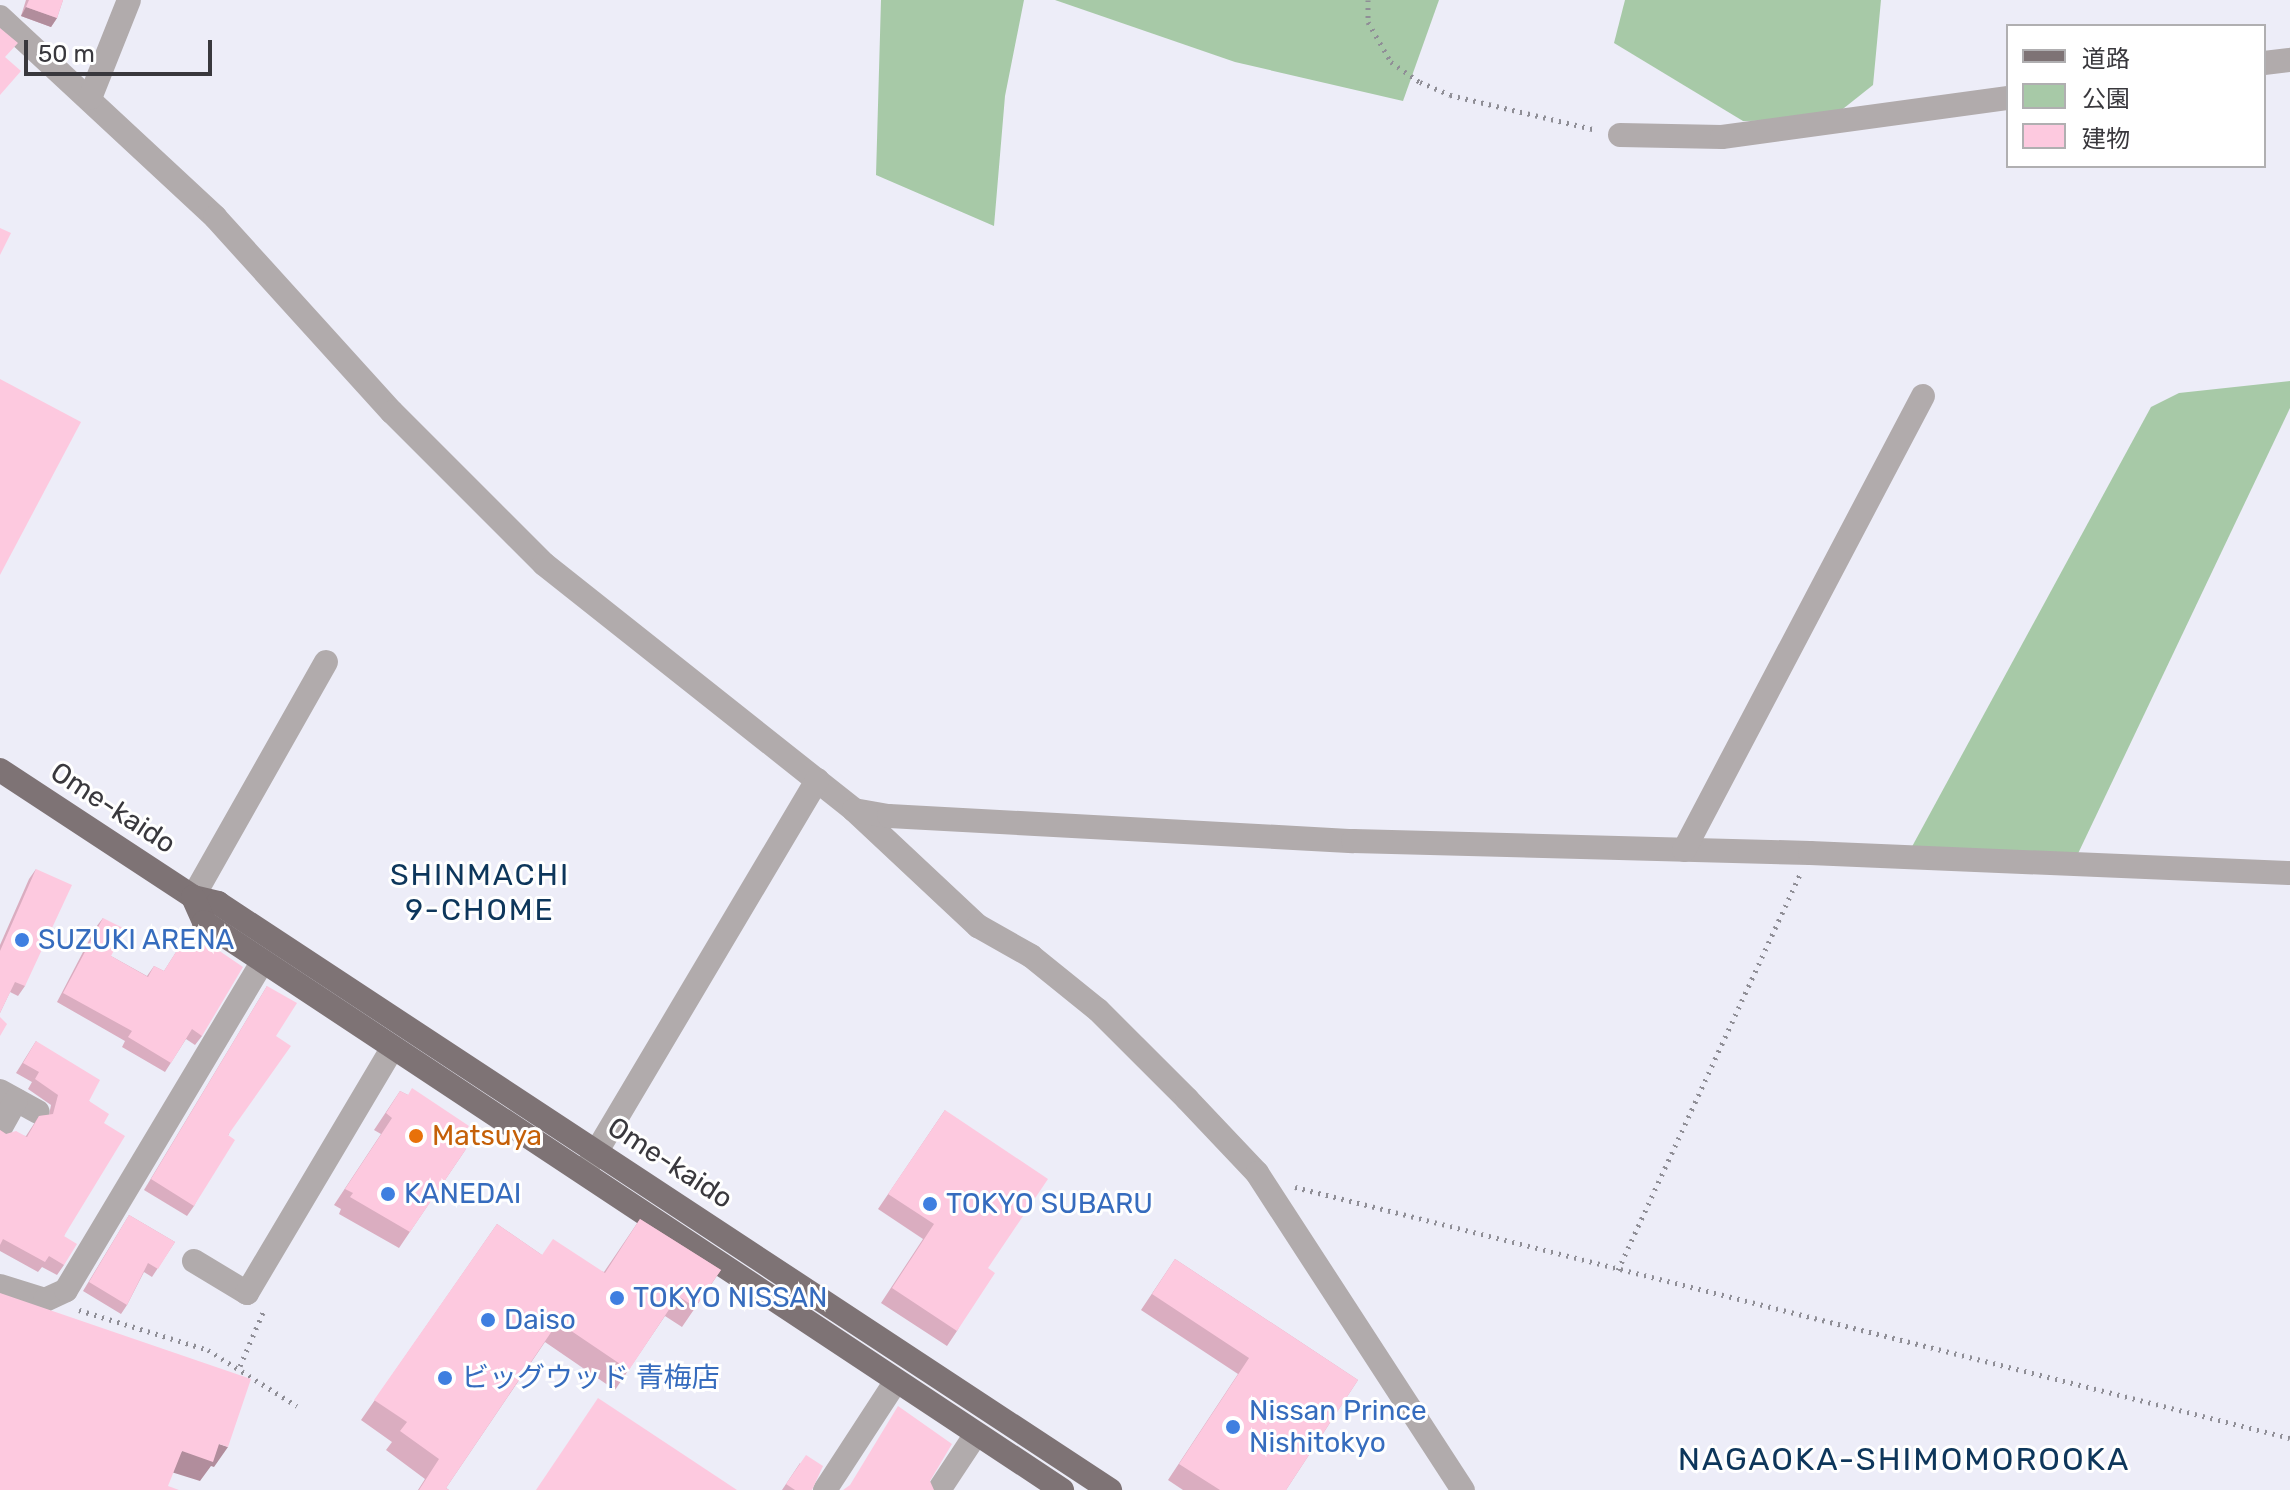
<!DOCTYPE html>
<html>
<head>
<meta charset="utf-8">
<style>
  body { margin:0 }
  #map { position:relative; width:2290px; height:1490px; overflow:hidden; background:#ededf8; font-family:Rubik,"Noto Sans JP",sans-serif }
  div>[style] { position:absolute }
  [style*='--x'] { left:calc(var(--x)*1px); top:calc(var(--y)*1px); width:calc(var(--w)*1px); rotate:calc(var(--a)*1deg) }
  .green>* { inset:0; background:#a7c9a7 }
  .path>* { height:5px; margin-top:-2.5px; transform-origin:0; background:repeating-linear-gradient(90deg,#8f8e96 0 2px,transparent 0 8px) }
  .minor>* { height:24px; margin:-12px; padding:0 12px; transform-origin:12px; border-radius:12px; background:#b1abac }
  .major>* { height:24px; margin:-12px; padding:0 12px; transform-origin:12px; border-radius:12px; background:#7e7375 }
  .wall>* { inset:0; background:#daadc0 }
  .shaded-wall>* { inset:0; background:#b18d9c }
  .building>* { inset:0; background:#fdc9df }
  .dots>* { width:22px; height:22px; translate:-50% -50%; box-sizing:border-box; border:4px solid #fff; border-radius:50% }
  span { translate:-50% -50%; white-space:nowrap; text-align:center; line-height:1.15; -webkit-text-stroke:6px #fff; paint-order:stroke }
  .street-label { font-size:28px; color:#39383d }
  .shop-label { font-size:28px; color:#366cbe }
  .left { translate:0 -50%; text-align:left }
  .food-label { font-size:28px; color:#c56008 }
  .neighbourhood-label { font-size:30px; color:#0d365b; letter-spacing:2px }
  .quarter-label { font-size:32px; color:#0d365b; letter-spacing:2px }
  .legend { position:absolute; left:2006px; top:24px; width:260px; height:144px; box-sizing:border-box; background:#fff; border:2px solid #b0afb1; margin:0; padding:10px 14px; list-style:none; font-size:24px; color:#39383d }
  .legend li { display:flex; align-items:center; gap:16px; height:40px }
  .legend b { width:40px; border:2px solid #b0afb1 }
  .scale { position:absolute; left:24px; top:40px; width:188px; height:36px; box-sizing:border-box; border:4px solid #39383d; border-top:0; padding-left:10px; font-size:24px; line-height:28px; white-space:nowrap; color:#39383d; -webkit-text-stroke:6px #fff; paint-order:stroke }
</style>
</head>
<body>
<div id="map">
  <div class="green">
    <i style="clip-path:polygon(881px 0,1024px 0,1005px 96px,994px 226px,876px 175px)"></i>
    <i style="clip-path:polygon(1055px 0,1439px 0,1403px 101px,1235px 62px)"></i>
    <i style="clip-path:polygon(1625px 0,1881px 0,1873px 85px,1829px 120px,1743px 121px,1614px 43px)"></i>
    <i style="clip-path:polygon(2290px 381px,2290px 408px,2074px 862px,1908px 854px,2151px 407px,2179px 393px)"></i>
  </div>
  <div class="path">
    <i style="--x:1368;--y:0;--w:22;--a:90"></i>
    <i style="--x:1368;--y:22;--w:46;--a:60.1"></i>
    <i style="--x:1391;--y:62;--w:35;--a:35"></i>
    <i style="--x:1420;--y:82;--w:33;--a:23"></i>
    <i style="--x:1450;--y:95;--w:151;--a:13.4"></i>
    <i style="--x:1295;--y:1187;--w:1026;--a:14.16"></i>
    <i style="--x:1618;--y:1270;--w:435;--a:-65.3"></i>
    <i style="--x:79;--y:1310;--w:135;--a:17.2"></i>
    <i style="--x:208;--y:1350;--w:105;--a:32.2"></i>
    <i style="--x:240;--y:1366;--w:61;--a:-66.8"></i>
  </div>
  <div class="minor">
    <i style="--x:0;--y:17;--w:294;--a:42.9"></i>
    <i style="--x:215;--y:217;--w:263;--a:47.8"></i>
    <i style="--x:392;--y:412;--w:215;--a:45"></i>
    <i style="--x:544;--y:564;--w:396;--a:38.4"></i>
    <i style="--x:854;--y:810;--w:170;--a:43.1"></i>
    <i style="--x:978;--y:926;--w:61;--a:29.5"></i>
    <i style="--x:1031;--y:956;--w:86;--a:38.9"></i>
    <i style="--x:1098;--y:1010;--w:126;--a:45"></i>
    <i style="--x:1187;--y:1099;--w:102;--a:46.6"></i>
    <i style="--x:1257;--y:1173;--w:378;--a:57"></i>
    <i style="--x:2264;--y:63;--w:26;--a:-7"></i>
    <i style="--x:90;--y:98;--w:105;--a:-68.3"></i>
    <i style="--x:1620;--y:135;--w:102;--a:1.1"></i>
    <i style="--x:1722;--y:137;--w:289;--a:-7.8"></i>
    <i style="--x:854;--y:810;--w:36;--a:10"></i>
    <i style="--x:889;--y:816;--w:465;--a:3.1"></i>
    <i style="--x:1353;--y:841;--w:457;--a:1.5"></i>
    <i style="--x:1810;--y:853;--w:480;--a:2.4"></i>
    <i style="--x:1684;--y:850;--w:513;--a:-62.24"></i>
    <i style="--x:193;--y:897;--w:270;--a:-60.5"></i>
    <i style="--x:0;--y:1091;--w:43;--a:28.9"></i>
    <i style="--x:0;--y:1129;--w:33;--a:-61"></i>
    <i style="--x:585;--y:1171;--w:455;--a:-59.3"></i>
    <i style="--x:194;--y:1261;--w:62;--a:31.1"></i>
    <i style="--x:247;--y:1293;--w:284;--a:-59.3"></i>
    <i style="--x:0;--y:1286;--w:47;--a:17.3"></i>
    <i style="--x:45;--y:1300;--w:23;--a:-25"></i>
    <i style="--x:66;--y:1290;--w:383;--a:-59.1"></i>
    <i style="--x:825;--y:1490;--w:130;--a:-56.9"></i>
    <i style="--x:939;--y:1490;--w:67;--a:-56.5"></i>
  </div>
  <div class="major">
    <i style="--x:0;--y:770;--w:231;--a:33.3"></i>
    <i style="--x:193;--y:897;--w:26;--a:13"></i>
    <i style="--x:218;--y:903;--w:1068;--a:33.35"></i>
    <i style="--x:193;--y:897;--w:27;--a:66"></i>
    <i style="--x:204;--y:922;--w:1029;--a:33.5"></i>
  </div>
  <div class="wall">
    <i style="clip-path:polygon(26px 0,63px 0,57px 18px,51px 27px,21px 16px)"></i>
    <i style="clip-path:polygon(36px 869px,25px 986px,18px 996px,10px 992px,0 1013px,0 945px,29px 879px)"></i>
    <i style="clip-path:polygon(103px 918px,111px 956px,147px 976px,154px 966px,164px 971px,183px 941px,202px 1036px,195px 1045px,186px 1039px,165px 1072px,122px 1047px,125px 1041px,57px 1002px,96px 927px)"></i>
    <i style="clip-path:polygon(267px 986px,276px 1036px,194px 1206px,187px 1216px,144px 1190px)"></i>
    <i style="clip-path:polygon(36px 1041px,89px 1101px,104px 1123px,64px 1236px,64px 1265px,57px 1275px,42px 1267px,38px 1272px,0 1251px,0 1130px,6px 1134px,26px 1136px,39px 1116px,49px 1115px,51px 1105px,28px 1089px,32px 1082px,16px 1073px)"></i>
    <i style="clip-path:polygon(400px 1091px,408px 1095px,457px 1143px,466px 1149px,399px 1248px,339px 1214px,341px 1209px,334px 1205px,381px 1134px,374px 1130px)"></i>
    <i style="clip-path:polygon(945px 1110px,988px 1268px,957px 1331px,947px 1346px,881px 1303px,923px 1239px,878px 1209px)"></i>
    <i style="clip-path:polygon(129px 1215px,175px 1242px,152px 1277px,144px 1272px,127px 1305px,121px 1314px,83px 1291px)"></i>
    <i style="clip-path:polygon(640px 1219px,721px 1270px,682px 1327px,665px 1316px,615px 1390px,545px 1342px,446px 1488px,449px 1490px,418px 1490px,425px 1479px,386px 1450px,392px 1442px,361px 1420px,497px 1224px,542px 1255px,604px 1272px)"></i>
    <i style="clip-path:polygon(1175px 1259px,1358px 1380px,1286px 1490px,1183px 1490px,1168px 1480px,1238px 1374px,1141px 1310px)"></i>
    <i style="clip-path:polygon(800px 1463px,812px 1490px,782px 1490px)"></i>
  </div>
  <div class="shaded-wall">
    <i style="clip-path:polygon(26px 7px,57px 18px,51px 27px,21px 16px)"></i>
    <i style="clip-path:polygon(219px 1444px,228px 1447px,214px 1467px,211px 1466px,200px 1481px,168px 1471px,182px 1451px)"></i>
  </div>
  <div class="building">
    <i style="clip-path:polygon(29px 0,63px 0,57px 18px,26px 7px)"></i>
    <i style="clip-path:polygon(0 28px,18px 43px,5px 57px,21px 71px,0 95px)"></i>
    <i style="clip-path:polygon(0 228px,11px 233px,0 255px)"></i>
    <i style="clip-path:polygon(0 379px,81px 422px,0 575px)"></i>
    <i style="clip-path:polygon(36px 869px,72px 885px,25px 986px,15px 982px,0 1013px,0 951px)"></i>
    <i style="clip-path:polygon(103px 918px,125px 929px,111px 956px,148px 977px,154px 966px,164px 971px,183px 941px,193px 947px,199px 937px,243px 967px,202px 1036px,192px 1029px,171px 1063px,128px 1037px,132px 1031px,63px 993px)"></i>
    <i style="clip-path:polygon(267px 986px,297px 1003px,276px 1036px,291px 1046px,228px 1135px,235px 1140px,194px 1206px,151px 1179px)"></i>
    <i style="clip-path:polygon(0 1017px,7px 1024px,0 1036px)"></i>
    <i style="clip-path:polygon(36px 1041px,100px 1080px,89px 1101px,109px 1114px,104px 1123px,125px 1136px,64px 1236px,77px 1244px,64px 1265px,49px 1256px,45px 1262px,3px 1239px,0 1245px,0 1130px,6px 1134px,16px 1131px,27px 1137px,39px 1116px,53px 1114px,58px 1095px,35px 1079px,39px 1072px,23px 1063px)"></i>
    <i style="clip-path:polygon(412px 1088px,469px 1126px,457px 1143px,466px 1149px,410px 1232px,350px 1197px,353px 1193px,345px 1189px,392px 1118px,386px 1113px,400px 1091px,408px 1095px)"></i>
    <i style="clip-path:polygon(945px 1110px,1048px 1179px,988px 1268px,995px 1273px,957px 1331px,892px 1288px,934px 1224px,888px 1194px)"></i>
    <i style="clip-path:polygon(129px 1215px,175px 1242px,158px 1269px,148px 1263px,127px 1305px,89px 1282px)"></i>
    <i style="clip-path:polygon(640px 1219px,721px 1270px,695px 1307px,678px 1296px,629px 1370px,558px 1322px,446px 1488px,449px 1490px,419px 1490px,439px 1459px,400px 1431px,407px 1422px,374px 1400px,497px 1224px,542px 1255px,553px 1239px,605px 1273px)"></i>
    <i style="clip-path:polygon(1175px 1259px,1358px 1380px,1286px 1490px,1220px 1490px,1179px 1464px,1249px 1358px,1152px 1294px)"></i>
    <i style="clip-path:polygon(0 1293px,251px 1379px,228px 1447px,219px 1444px,213px 1462px,182px 1451px,168px 1486px,179px 1490px,0 1490px)"></i>
    <i style="clip-path:polygon(598px 1398px,737px 1490px,536px 1490px)"></i>
    <i style="clip-path:polygon(898px 1406px,952px 1444px,930px 1481px,934px 1490px,843px 1490px,850px 1485px)"></i>
    <i style="clip-path:polygon(806px 1455px,823px 1466px,812px 1490px,795px 1490px,786px 1484px)"></i>
  </div>
  <div class="dots">
    <i style="left:22px;top:940px;background:#3f7fe0"></i>
    <i style="left:416px;top:1136px;background:#e8710a"></i>
    <i style="left:388px;top:1194px;background:#3f7fe0"></i>
    <i style="left:930px;top:1204px;background:#3f7fe0"></i>
    <i style="left:617px;top:1298px;background:#3f7fe0"></i>
    <i style="left:488px;top:1320px;background:#3f7fe0"></i>
    <i style="left:445px;top:1378px;background:#3f7fe0"></i>
    <i style="left:1233px;top:1427px;background:#3f7fe0"></i>
  </div>
  <div class="street-label">
    <span style="left:113px;top:808px;rotate:33deg">Ome-kaido</span>
    <span style="left:670px;top:1163px;rotate:33deg">Ome-kaido</span>
  </div>
  <div class="shop-label">
    <span class="left" style="left:38px;top:940px">SUZUKI ARENA</span>
    <span class="left" style="left:404px;top:1194px">KANEDAI</span>
    <span class="left" style="left:946px;top:1204px">TOKYO SUBARU</span>
    <span class="left" style="left:633px;top:1298px">TOKYO NISSAN</span>
    <span class="left" style="left:504px;top:1320px">Daiso</span>
    <span class="left" style="left:461px;top:1378px">ビッグウッド 青梅店</span>
    <span class="left" style="left:1249px;top:1427px">Nissan Prince<br>Nishitokyo</span>
  </div>
  <div class="food-label">
    <span class="left" style="left:432px;top:1136px">Matsuya</span>
  </div>
  <div class="neighbourhood-label">
    <span style="left:480px;top:892px">SHINMACHI<br>9-CHOME</span>
  </div>
  <div class="quarter-label">
    <span style="left:1904px;top:1459px">NAGAOKA-SHIMOMOROOKA</span>
  </div>
  <ul class="legend">
  <li><b style="height:10px;background:#7e7375"></b>道路</li>
  <li><b style="height:22px;background:#a7c9a7"></b>公園</li>
  <li><b style="height:22px;background:#fdc9df"></b>建物</li>
  </ul>
  <div class="scale">50 m</div>
</div>
</body>
</html>
